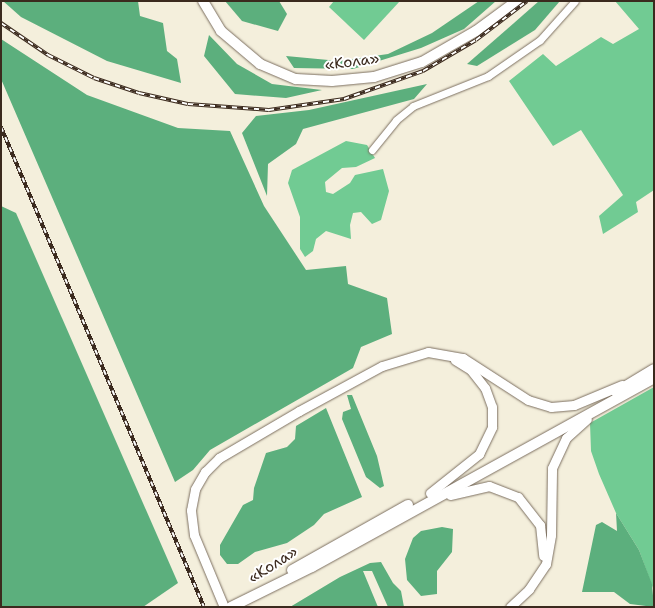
<!DOCTYPE html>
<html>
<head>
<meta charset="utf-8">
<style>
  body { margin:0 }
  #map { position:relative; width:655px; height:608px; overflow:hidden; background:#f4efdc; font-family:"Shantell Sans",sans-serif }
  div>[style] { position:absolute }
  [style*='--x'] { left:calc(var(--x)*1px); top:calc(var(--y)*1px); width:calc(var(--w)*1px); rotate:calc(var(--a)*1deg) }
  .green>* { inset:0; background:#71cb93 }
  .forest>* { inset:0; background:#5caf7d }
  .roads { filter:drop-shadow(0 0 1px #7c6f60) drop-shadow(0 0 1px #7c6f60) }
  .minor>* { height:7px; margin:-3.5px; padding:0 3.5px; transform-origin:3.5px; border-radius:3.5px; background:#fff }
  .major>* { height:9px; margin:-4.5px; padding:0 4.5px; transform-origin:4.5px; border-radius:4.5px; background:#fff }
  .highway>* { height:10px; margin:-5px; padding:0 5px; transform-origin:5px; border-radius:5px; background:#fff }
  .rail>* { height:4px; margin-top:-2px; transform-origin:0; background:repeating-linear-gradient(90deg,#fff 0 5.5px,#3b2a1e 0 11px); box-sizing:border-box; border-block:1px solid #3b2a1e }
  span { translate:-50% -50%; white-space:nowrap; text-align:center; line-height:1.15; -webkit-text-stroke:4px #fff; paint-order:stroke }
  .street-label { font-size:15px; color:#3b2a1e }
  .frame { position:absolute; inset:0; border:2px solid #3b2a1e; pointer-events:none }
</style>
</head>
<body>
<div id="map">
  <div class="green">
    <i style="clip-path:polygon(334px 1px,400px 1px,364px 40px,329px 7px)"></i>
    <i style="clip-path:polygon(615px 1px,654px 1px,654px 190px,636px 202px,638px 212px,603px 234px,599px 216px,623px 195px,581px 130px,553px 146px,509px 81px,543px 54px,556px 66px,601px 37px,613px 44px,639px 29px)"></i>
    <i style="clip-path:polygon(346px 141px,367px 145px,375px 158px,356px 167px,342px 168px,325px 182px,326px 192px,333px 194px,350px 183px,355px 175px,383px 169px,389px 191px,381px 220px,372px 224px,361px 212px,353px 213px,350px 225px,351px 239px,326px 231px,316px 239px,313px 251px,305px 257px,300px 249px,300px 217px,288px 183px,292px 170px)"></i>
    <i style="clip-path:polygon(654px 387px,654px 591px,639px 550px,616px 513px,599px 474px,591px 451px,590px 423px)"></i>
  </div>
  <div class="forest">
    <i style="clip-path:polygon(3px 1px,138px 1px,140px 16px,163px 23px,167px 51px,177px 59px,181px 83px,107px 61px,21px 17px)"></i>
    <i style="clip-path:polygon(225px 1px,279px 1px,287px 14px,278px 31px,242px 21px)"></i>
    <i style="clip-path:polygon(479px 1px,496px 1px,464px 29px,421px 48px,353px 69px,294px 68px,286px 56px,339px 61px,388px 54px,432px 33px)"></i>
    <i style="clip-path:polygon(539px 1px,560px 1px,535px 30px,477px 66px,467px 64px)"></i>
    <i style="clip-path:polygon(209px 35px,237px 64px,272px 84px,322px 90px,286px 98px,235px 94px,204px 56px)"></i>
    <i style="clip-path:polygon(1px 39px,87px 95px,178px 128px,230px 131px,264px 206px,306px 270px,346px 266px,348px 284px,387px 298px,392px 334px,361px 347px,353px 368px,210px 450px,193px 470px,175px 482px,1px 79px)"></i>
    <i style="clip-path:polygon(427px 84px,414px 99px,303px 129px,296px 144px,268px 164px,267px 196px,242px 133px,256px 116px,309px 110px)"></i>
    <i style="clip-path:polygon(1px 206px,16px 213px,178px 583px,143px 607px,1px 607px)"></i>
    <i style="clip-path:polygon(347px 395px,352px 395px,377px 456px,384px 486px,380px 488px,366px 477px,342px 419px,343px 412px,351px 409px)"></i>
    <i style="clip-path:polygon(326px 408px,362px 497px,324px 514px,314px 525px,287px 543px,255px 552px,238px 564px,227px 564px,220px 555px,220px 545px,243px 505px,253px 500px,254px 488px,266px 453px,287px 447px,295px 439px,296px 426px)"></i>
    <i style="clip-path:polygon(616px 513px,639px 550px,652px 584px,654px 607px,630px 604px,614px 592px,582px 592px,596px 525px,602px 522px,617px 531px)"></i>
    <i style="clip-path:polygon(442px 527px,453px 529px,452px 552px,437px 571px,437px 594px,421px 596px,407px 580px,405px 559px,413px 538px,421px 531px)"></i>
    <i style="clip-path:polygon(381px 562px,393px 583px,401px 591px,404px 607px,388px 607px,372px 571px,363px 571px,378px 607px,290px 607px,340px 577px,370px 563px)"></i>
  </div>
  <div class="roads">
    <div class="minor">
      <i style="--x:372;--y:150;--w:38;--a:-51"></i>
      <i style="--x:396;--y:120;--w:22;--a:-39"></i>
      <i style="--x:413;--y:106;--w:81;--a:-21.8"></i>
      <i style="--x:488;--y:76;--w:63;--a:-34.7"></i>
      <i style="--x:540;--y:40;--w:52;--a:-48.1"></i>
    </div>
    <div class="major">
      <i style="--x:430;--y:493;--w:63;--a:-38.5"></i>
      <i style="--x:479;--y:454;--w:30;--a:-64"></i>
      <i style="--x:492;--y:427;--w:20;--a:-90"></i>
      <i style="--x:492;--y:407;--w:20;--a:-110"></i>
      <i style="--x:485;--y:388;--w:23;--a:-128"></i>
      <i style="--x:471;--y:370;--w:19;--a:-148"></i>
      <i style="--x:450;--y:495;--w:40;--a:-13"></i>
      <i style="--x:489;--y:486;--w:31;--a:21"></i>
      <i style="--x:518;--y:497;--w:36;--a:52"></i>
      <i style="--x:540;--y:525;--w:31;--a:84"></i>
      <i style="--x:224;--y:607;--w:78;--a:-112.6"></i>
      <i style="--x:194;--y:535;--w:25;--a:-97"></i>
      <i style="--x:191;--y:510;--w:21;--a:-79"></i>
      <i style="--x:195;--y:489;--w:20;--a:-60"></i>
      <i style="--x:205;--y:472;--w:20;--a:-45"></i>
      <i style="--x:219;--y:458;--w:93;--a:-30.4"></i>
      <i style="--x:299;--y:411;--w:94;--a:-28.5"></i>
      <i style="--x:382;--y:366;--w:48;--a:-16.9"></i>
      <i style="--x:428;--y:352;--w:36;--a:10"></i>
      <i style="--x:463;--y:358;--w:77;--a:32.9"></i>
      <i style="--x:528;--y:400;--w:24;--a:17"></i>
      <i style="--x:551;--y:407;--w:23;--a:-5"></i>
      <i style="--x:574;--y:405;--w:52;--a:-22.6"></i>
      <i style="--x:510;--y:607;--w:26;--a:-43"></i>
      <i style="--x:529;--y:589;--w:30;--a:-56"></i>
      <i style="--x:546;--y:564;--w:29;--a:-80"></i>
      <i style="--x:551;--y:535;--w:67;--a:-89.1"></i>
      <i style="--x:552;--y:468;--w:33;--a:-65"></i>
      <i style="--x:566;--y:438;--w:28;--a:-42"></i>
    </div>
    <div class="highway">
      <i style="--x:203;--y:1;--w:35;--a:59"></i>
      <i style="--x:221;--y:31;--w:51;--a:40.2"></i>
      <i style="--x:260;--y:64;--w:39;--a:23"></i>
      <i style="--x:296;--y:79;--w:36;--a:3"></i>
      <i style="--x:332;--y:81;--w:42;--a:-5.4"></i>
      <i style="--x:374;--y:77;--w:50;--a:-17.4"></i>
      <i style="--x:422;--y:62;--w:62;--a:-29.9"></i>
      <i style="--x:476;--y:31;--w:51;--a:-36.2"></i>
      <i style="--x:616;--y:392;--w:44;--a:-31.2"></i>
      <i style="--x:292;--y:570;--w:133;--a:-29.3"></i>
      <i style="--x:231;--y:607;--w:90;--a:-26.3"></i>
      <i style="--x:312;--y:567;--w:391;--a:-28.9"></i>
    </div>
  </div>
  <div class="rail">
    <i style="--x:1;--y:23;--w:57;--a:34.2"></i>
    <i style="--x:48;--y:55;--w:51;--a:26.6"></i>
    <i style="--x:94;--y:78;--w:47;--a:18.4"></i>
    <i style="--x:139;--y:93;--w:50;--a:12.7"></i>
    <i style="--x:188;--y:104;--w:81;--a:4.2"></i>
    <i style="--x:269;--y:110;--w:76;--a:-8.3"></i>
    <i style="--x:344;--y:99;--w:84;--a:-19.5"></i>
    <i style="--x:423;--y:71;--w:61;--a:-30.3"></i>
    <i style="--x:476;--y:40;--w:64;--a:-37.4"></i>
    <i style="--x:1;--y:127;--w:521;--a:67.08"></i>
  </div>
  <div class="street-label">
    <span style="left:352px;top:62px;rotate:-7deg">«Кола»</span>
    <span style="left:273px;top:565px;rotate:-32deg">«Кола»</span>
  </div>
  <div class="frame"></div>
</div>
</body>
</html>
